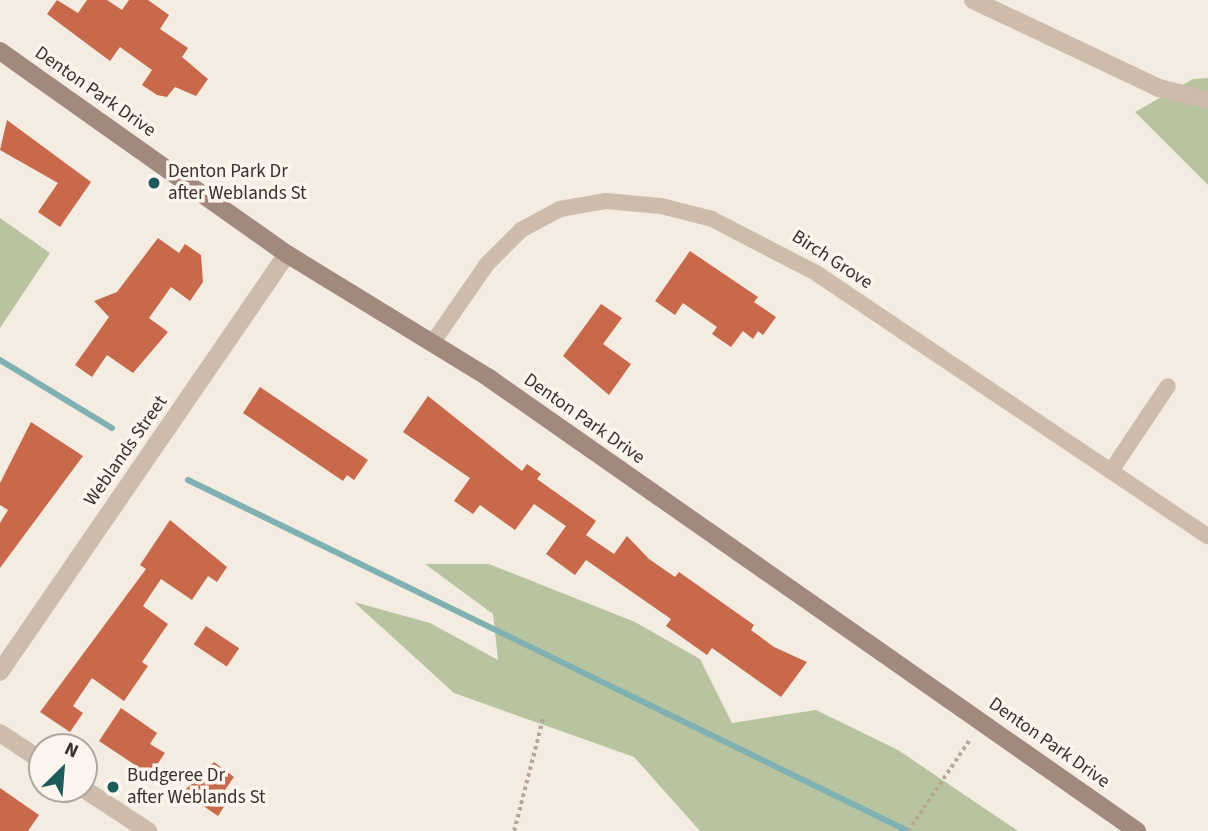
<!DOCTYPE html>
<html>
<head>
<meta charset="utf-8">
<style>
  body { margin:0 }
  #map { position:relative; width:1208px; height:831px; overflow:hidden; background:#f4ebe1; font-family:"Source Sans 3",sans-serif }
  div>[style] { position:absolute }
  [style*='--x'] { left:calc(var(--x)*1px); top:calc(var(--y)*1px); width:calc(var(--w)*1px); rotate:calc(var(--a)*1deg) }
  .green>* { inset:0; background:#b8c4a0 }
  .stream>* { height:6px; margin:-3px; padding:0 3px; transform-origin:3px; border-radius:3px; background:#7fb0b2 }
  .building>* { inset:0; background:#c8694b; transform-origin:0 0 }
  .path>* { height:3.5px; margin-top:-1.75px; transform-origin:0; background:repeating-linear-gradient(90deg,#b9a596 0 3.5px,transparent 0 7px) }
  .minor>* { height:16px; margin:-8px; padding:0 8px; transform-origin:8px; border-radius:8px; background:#cdbbac }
  .tertiary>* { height:18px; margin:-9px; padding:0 9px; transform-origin:9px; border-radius:9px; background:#cdbbac }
  .secondary>* { height:18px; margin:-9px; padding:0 9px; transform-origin:9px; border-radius:9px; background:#a18a7d }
  .dots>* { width:19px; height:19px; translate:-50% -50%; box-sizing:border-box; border:4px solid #fbf5ee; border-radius:50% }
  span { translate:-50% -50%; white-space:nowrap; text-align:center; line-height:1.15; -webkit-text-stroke:7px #fbf5ee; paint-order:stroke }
  .street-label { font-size:19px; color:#3b302b }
  .poi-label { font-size:19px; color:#3b302b }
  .left { translate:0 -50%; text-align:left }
  .north { position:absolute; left:28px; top:733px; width:70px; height:70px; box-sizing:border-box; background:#fbf5ee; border:2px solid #aea6a0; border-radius:50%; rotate:25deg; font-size:19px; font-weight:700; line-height:28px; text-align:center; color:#3b302b }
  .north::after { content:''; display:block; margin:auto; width:24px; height:32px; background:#1f5a5e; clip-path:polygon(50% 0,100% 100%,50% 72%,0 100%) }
</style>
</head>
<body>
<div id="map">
  <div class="green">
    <i style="clip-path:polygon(1208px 78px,1208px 185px,1135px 112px,1193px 79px)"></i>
    <i style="clip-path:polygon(0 218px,50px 253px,0 328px)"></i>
    <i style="clip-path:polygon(425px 564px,489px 564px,635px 622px,700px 659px,732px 723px,816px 710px,898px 750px,1018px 831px,700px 831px,634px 757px,454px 693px,354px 602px,430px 623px,498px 660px,493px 614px)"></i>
  </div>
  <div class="stream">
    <i style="--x:0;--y:360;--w:131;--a:31.3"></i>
    <i style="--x:188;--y:480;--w:801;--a:25.99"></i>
  </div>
  <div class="building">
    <i style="clip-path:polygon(57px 0,78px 13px,87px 0,107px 0,122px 10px,129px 0,148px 0,169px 15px,160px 29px,188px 48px,182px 57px,208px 79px,196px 96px,175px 87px,167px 97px,157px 95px,142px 85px,152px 70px,120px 47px,110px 61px,47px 14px)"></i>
    <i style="clip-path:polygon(7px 120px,91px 182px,60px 227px,38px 212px,58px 183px,0 150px)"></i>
    <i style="clip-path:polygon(158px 238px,179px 253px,185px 244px,201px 255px,203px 282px,190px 301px,171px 287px,149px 318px,168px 332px,133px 373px,107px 355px,92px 377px,75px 365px,109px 317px,94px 301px,117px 292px)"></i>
    <i style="clip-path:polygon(690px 251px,758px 297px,754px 302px,776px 317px,763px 335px,758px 331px,753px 339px,743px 331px,731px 347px,712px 334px,717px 327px,683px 303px,675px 315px,655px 301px)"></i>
    <i style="clip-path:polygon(601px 304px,622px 318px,603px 344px,631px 364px,609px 395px,563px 356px)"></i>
    <i style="clip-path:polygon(260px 387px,368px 460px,354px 480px,347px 475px,343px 481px,243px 413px)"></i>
    <i style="clip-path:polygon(428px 396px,522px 471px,527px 464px,541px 474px,537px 479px,596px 521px,586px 535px,614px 554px,627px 536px,649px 559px,675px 577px,679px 572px,754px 625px,751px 630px,774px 647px,807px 662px,781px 697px,712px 648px,707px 655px,666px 626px,671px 619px,586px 560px,575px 575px,546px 554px,566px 526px,534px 504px,515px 530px,480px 505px,473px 514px,454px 501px,470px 478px,403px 432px)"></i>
    <i style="clip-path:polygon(31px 422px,83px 456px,0 568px,0 523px,8px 510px,0 505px,0 483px)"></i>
    <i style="clip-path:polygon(170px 520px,227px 567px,217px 582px,208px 576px,192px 600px,161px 579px,143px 606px,168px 624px,142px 662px,148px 666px,124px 701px,92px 678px,73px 706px,83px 713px,70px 732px,40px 712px,146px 569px,140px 565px)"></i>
    <i style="left:206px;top:626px;width:40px;height:22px;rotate:34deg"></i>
    <i style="clip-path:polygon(121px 708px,157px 733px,150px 744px,165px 753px,150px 775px,99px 741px)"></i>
    <i style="clip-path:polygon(214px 762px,234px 777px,220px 797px,227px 802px,218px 816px,183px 792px)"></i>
    <i style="clip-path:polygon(0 788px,39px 815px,28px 831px,0 831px)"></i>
  </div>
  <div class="path">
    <i style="--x:514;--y:831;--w:117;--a:-75.6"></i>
    <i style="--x:908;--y:831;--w:112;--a:-55.9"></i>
  </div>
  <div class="minor">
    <i style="--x:433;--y:342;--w:95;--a:-55.3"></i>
    <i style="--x:487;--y:264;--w:48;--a:-45"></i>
    <i style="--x:521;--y:230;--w:44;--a:-28.3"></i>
    <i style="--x:560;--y:209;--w:47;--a:-9.9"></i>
    <i style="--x:606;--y:201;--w:55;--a:5.2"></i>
    <i style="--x:661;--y:206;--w:53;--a:14.3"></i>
    <i style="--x:712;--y:219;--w:117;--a:27.4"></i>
    <i style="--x:816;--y:273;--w:472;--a:33.9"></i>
    <i style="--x:1111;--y:471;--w:102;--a:-56.2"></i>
  </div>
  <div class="tertiary">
    <i style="--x:973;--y:0;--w:206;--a:25.3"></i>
    <i style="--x:1159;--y:88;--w:50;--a:13.8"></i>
    <i style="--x:0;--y:672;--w:507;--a:-55.53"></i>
    <i style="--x:0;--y:733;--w:50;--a:33.7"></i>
    <i style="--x:84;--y:789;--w:77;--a:33.3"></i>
  </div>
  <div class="secondary">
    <i style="--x:0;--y:51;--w:352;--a:35.3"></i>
    <i style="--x:287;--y:254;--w:237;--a:31.5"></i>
    <i style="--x:489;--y:378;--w:791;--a:34.96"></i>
  </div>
  <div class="dots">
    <i style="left:154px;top:183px;background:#1f5a5e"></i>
    <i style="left:113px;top:787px;background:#1f5a5e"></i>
  </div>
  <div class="street-label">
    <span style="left:95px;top:92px;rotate:35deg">Denton Park Drive</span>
    <span style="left:832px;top:260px;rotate:33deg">Birch Grove</span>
    <span style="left:584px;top:419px;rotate:35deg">Denton Park Drive</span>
    <span style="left:126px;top:451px;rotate:-55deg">Weblands Street</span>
    <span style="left:1049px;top:743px;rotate:35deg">Denton Park Drive</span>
  </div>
  <div class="poi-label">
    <span class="left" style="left:168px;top:183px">Denton Park Dr<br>after Weblands St</span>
    <span class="left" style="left:127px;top:787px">Budgeree Dr<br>after Weblands St</span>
  </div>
  <div class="north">N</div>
</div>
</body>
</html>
